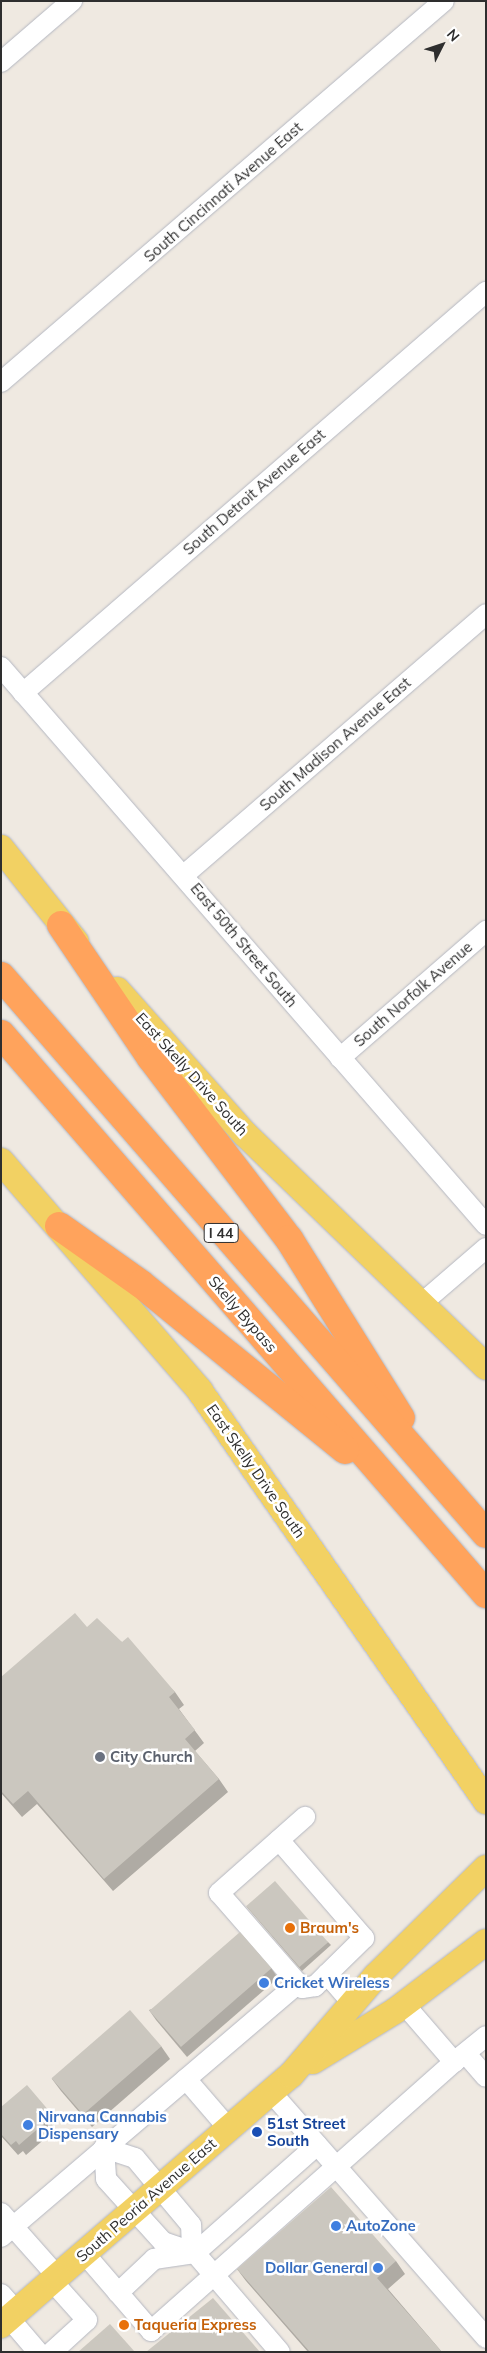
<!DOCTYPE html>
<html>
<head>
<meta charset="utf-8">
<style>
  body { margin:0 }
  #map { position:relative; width:487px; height:2353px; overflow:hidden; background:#efe9e1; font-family:Mulish,sans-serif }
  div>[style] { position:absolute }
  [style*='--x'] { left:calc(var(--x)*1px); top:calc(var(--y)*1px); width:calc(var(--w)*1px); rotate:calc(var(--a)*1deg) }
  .roads { filter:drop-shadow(0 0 1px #b4b7c1) drop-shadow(0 0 1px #b4b7c1) }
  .minor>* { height:20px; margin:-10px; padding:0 10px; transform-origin:10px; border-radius:10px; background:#fff }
  .major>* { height:26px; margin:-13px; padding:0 13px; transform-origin:13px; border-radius:13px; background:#f2d163 }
  .highway>* { height:28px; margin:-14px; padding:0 14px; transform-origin:14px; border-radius:14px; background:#ffa35c }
  .wall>* { inset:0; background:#afaba4 }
  .building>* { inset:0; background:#cbc7bf; transform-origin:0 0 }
  .dots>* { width:14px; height:14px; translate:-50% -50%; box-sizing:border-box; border:2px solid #fff; border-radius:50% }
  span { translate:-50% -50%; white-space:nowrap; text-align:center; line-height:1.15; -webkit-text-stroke:5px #fff; paint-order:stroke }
  .shield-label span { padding:1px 4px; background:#fff; border:1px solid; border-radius:4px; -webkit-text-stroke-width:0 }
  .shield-label { font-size:14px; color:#2e2e2e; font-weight:700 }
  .street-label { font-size:15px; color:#2e2e2e }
  .worship-label { font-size:15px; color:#5b616d; font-weight:700 }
  .left { translate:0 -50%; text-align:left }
  .food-label { font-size:15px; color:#c56008; font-weight:700 }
  .shop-label { font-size:15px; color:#366cbe; font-weight:700 }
  .right { translate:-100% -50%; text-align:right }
  .transit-label { font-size:15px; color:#164399; font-weight:700 }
  .frame { position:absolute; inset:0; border:2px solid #2e2e2e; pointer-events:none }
  .north { position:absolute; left:417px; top:20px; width:50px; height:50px; -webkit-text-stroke:4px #fff; paint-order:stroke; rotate:49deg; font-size:14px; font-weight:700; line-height:20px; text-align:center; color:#2e2e2e }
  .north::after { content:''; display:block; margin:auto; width:18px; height:22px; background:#2e2e2e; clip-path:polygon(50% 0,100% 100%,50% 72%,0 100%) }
</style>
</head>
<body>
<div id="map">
  <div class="roads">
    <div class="minor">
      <i style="--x:1;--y:62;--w:94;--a:-40.7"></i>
      <i style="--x:1;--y:382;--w:584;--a:-40.7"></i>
      <i style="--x:1;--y:667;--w:739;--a:49"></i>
      <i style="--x:23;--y:693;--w:613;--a:-40.9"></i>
      <i style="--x:184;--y:875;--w:399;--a:-40.8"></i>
      <i style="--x:340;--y:1058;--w:194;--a:-41"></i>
      <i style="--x:421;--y:1304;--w:86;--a:-40.7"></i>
      <i style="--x:279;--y:1840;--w:130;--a:49.1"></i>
      <i style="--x:364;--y:1938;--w:69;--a:135.6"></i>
      <i style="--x:315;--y:1986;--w:13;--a:171"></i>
      <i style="--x:302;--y:1988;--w:126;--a:-131.1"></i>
      <i style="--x:219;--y:1893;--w:115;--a:-41.5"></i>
      <i style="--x:327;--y:1974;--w:38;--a:49"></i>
      <i style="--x:404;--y:2004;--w:77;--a:49.2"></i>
      <i style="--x:454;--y:2062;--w:41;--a:-39.1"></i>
      <i style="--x:466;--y:2054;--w:30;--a:49"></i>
      <i style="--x:186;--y:2079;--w:66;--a:49.3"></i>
      <i style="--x:271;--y:2092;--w:327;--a:48.8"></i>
      <i style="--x:1;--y:2213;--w:84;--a:48.4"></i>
      <i style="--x:1;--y:2237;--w:391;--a:-40.5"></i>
      <i style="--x:192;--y:2251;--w:26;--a:-92"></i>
      <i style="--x:191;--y:2225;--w:87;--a:-129.9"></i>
      <i style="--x:135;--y:2158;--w:33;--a:-162"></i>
      <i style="--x:104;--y:2148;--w:31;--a:86"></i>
      <i style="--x:106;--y:2179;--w:85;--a:47.9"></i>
      <i style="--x:163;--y:2242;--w:34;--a:19"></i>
      <i style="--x:195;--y:2253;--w:130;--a:49.4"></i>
      <i style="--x:84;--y:2253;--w:103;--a:49.3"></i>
      <i style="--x:151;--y:2331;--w:405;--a:-41.6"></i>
      <i style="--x:118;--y:2293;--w:50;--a:-43.4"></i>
      <i style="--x:154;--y:2259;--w:41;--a:-8.3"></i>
      <i style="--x:195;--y:2253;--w:163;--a:-41.5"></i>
      <i style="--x:1;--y:2294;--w:24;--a:48"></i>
      <i style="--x:9;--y:2318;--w:45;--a:49.5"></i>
      <i style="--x:52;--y:2352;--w:47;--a:-42.4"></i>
      <i style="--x:87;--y:2320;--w:52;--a:-131.9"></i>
    </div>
    <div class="major">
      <i style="--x:1;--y:848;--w:120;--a:51.4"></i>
      <i style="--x:117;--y:990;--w:193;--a:48.4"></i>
      <i style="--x:245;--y:1134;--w:335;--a:44"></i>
      <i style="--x:1;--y:1161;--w:304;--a:49.1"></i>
      <i style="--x:200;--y:1391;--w:500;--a:55.1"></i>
      <i style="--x:313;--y:2061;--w:96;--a:-31.4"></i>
      <i style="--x:395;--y:2011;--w:114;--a:-37.2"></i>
      <i style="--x:1;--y:2325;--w:383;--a:-40.8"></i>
      <i style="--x:291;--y:2075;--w:130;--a:-49.4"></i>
      <i style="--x:376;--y:1976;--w:154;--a:-44.5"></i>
    </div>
    <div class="highway">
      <i style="--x:61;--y:925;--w:161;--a:55.9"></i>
      <i style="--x:151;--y:1058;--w:228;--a:52.7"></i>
      <i style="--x:289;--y:1239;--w:211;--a:58"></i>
      <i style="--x:1;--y:976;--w:739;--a:49"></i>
      <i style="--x:1;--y:1034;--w:741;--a:49.11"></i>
      <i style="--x:59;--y:1226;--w:100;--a:35.3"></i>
      <i style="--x:141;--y:1284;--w:263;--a:39.1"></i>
    </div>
  </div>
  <div class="wall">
    <i style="clip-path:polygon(87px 1627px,122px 1642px,175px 1692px,184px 1705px,179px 1709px,204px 1743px,195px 1751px,219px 1779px,228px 1792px,113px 1891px,37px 1804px,22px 1817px,1px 1793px,1px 1677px)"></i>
    <i style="clip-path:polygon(246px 1906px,328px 1942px,331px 1945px,302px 1971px)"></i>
    <i style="clip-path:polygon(271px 1968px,278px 1978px,187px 2057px,156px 2020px,149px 2010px)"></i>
    <i style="clip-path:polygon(161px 2046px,170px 2059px,92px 2127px,61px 2091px,52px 2079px)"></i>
    <i style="clip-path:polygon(1px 2107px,50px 2112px,57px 2122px,52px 2126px,55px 2130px,26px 2155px,23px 2151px,18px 2155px,1px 2136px)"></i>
    <i style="clip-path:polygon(396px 2261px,405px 2274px,388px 2289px,442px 2352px,308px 2352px,246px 2281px,237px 2269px)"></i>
  </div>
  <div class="building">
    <i style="clip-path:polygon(75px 1613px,87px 1627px,97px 1618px,122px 1642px,128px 1637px,175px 1692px,169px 1697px,195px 1730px,185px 1739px,219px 1779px,104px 1879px,28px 1791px,13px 1804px,1px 1791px,1px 1677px)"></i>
    <i style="left:275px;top:1881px;width:81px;height:38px;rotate:49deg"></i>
    <i style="left:240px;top:1932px;width:48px;height:120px;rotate:49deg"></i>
    <i style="left:130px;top:2010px;width:48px;height:104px;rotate:49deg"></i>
    <i style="clip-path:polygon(27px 2085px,50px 2112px,45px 2116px,48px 2120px,19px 2145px,16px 2141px,11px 2145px,1px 2134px,1px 2107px)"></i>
    <i style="clip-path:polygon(331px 2187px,396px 2261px,377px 2278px,442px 2352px,310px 2352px,237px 2269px)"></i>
    <i style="clip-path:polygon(213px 2298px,260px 2352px,146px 2352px)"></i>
    <i style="clip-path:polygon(110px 2324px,135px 2352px,78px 2352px)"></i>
  </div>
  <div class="dots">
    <i style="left:100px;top:1757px;background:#6b7280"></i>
    <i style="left:290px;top:1928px;background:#e8710a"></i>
    <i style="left:264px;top:1983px;background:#3f7fe0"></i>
    <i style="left:28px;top:2125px;background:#3f7fe0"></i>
    <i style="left:257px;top:2132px;background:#1a4fb4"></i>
    <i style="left:336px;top:2226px;background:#3f7fe0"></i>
    <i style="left:378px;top:2268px;background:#3f7fe0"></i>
    <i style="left:124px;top:2325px;background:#e8710a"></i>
  </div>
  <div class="shield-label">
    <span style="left:221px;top:1233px">I 44</span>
  </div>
  <div class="street-label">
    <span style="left:223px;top:192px;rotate:-41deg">South Cincinnati Avenue East</span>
    <span style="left:254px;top:492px;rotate:-41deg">South Detroit Avenue East</span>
    <span style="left:335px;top:744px;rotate:-41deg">South Madison Avenue East</span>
    <span style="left:244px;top:945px;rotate:50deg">East 50th Street South</span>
    <span style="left:413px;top:994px;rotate:-41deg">South Norfolk Avenue</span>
    <span style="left:192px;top:1074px;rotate:48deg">East Skelly Drive South</span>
    <span style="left:243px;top:1314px;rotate:49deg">Skelly Bypass</span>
    <span style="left:256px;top:1471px;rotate:55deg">East Skelly Drive South</span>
    <span style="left:146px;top:2200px;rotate:-41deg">South Peoria Avenue East</span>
  </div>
  <div class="worship-label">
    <span class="left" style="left:110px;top:1757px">City Church</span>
  </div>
  <div class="food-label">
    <span class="left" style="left:300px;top:1928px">Braum's</span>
    <span class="left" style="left:134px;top:2325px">Taqueria Express</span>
  </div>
  <div class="shop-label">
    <span class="left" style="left:274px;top:1983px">Cricket Wireless</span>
    <span class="left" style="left:38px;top:2125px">Nirvana Cannabis<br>Dispensary</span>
    <span class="left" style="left:346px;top:2226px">AutoZone</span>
    <span class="right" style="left:368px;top:2268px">Dollar General</span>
  </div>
  <div class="transit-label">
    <span class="left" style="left:267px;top:2132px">51st Street<br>South</span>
  </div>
  <div class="frame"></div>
  <div class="north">N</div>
</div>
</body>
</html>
